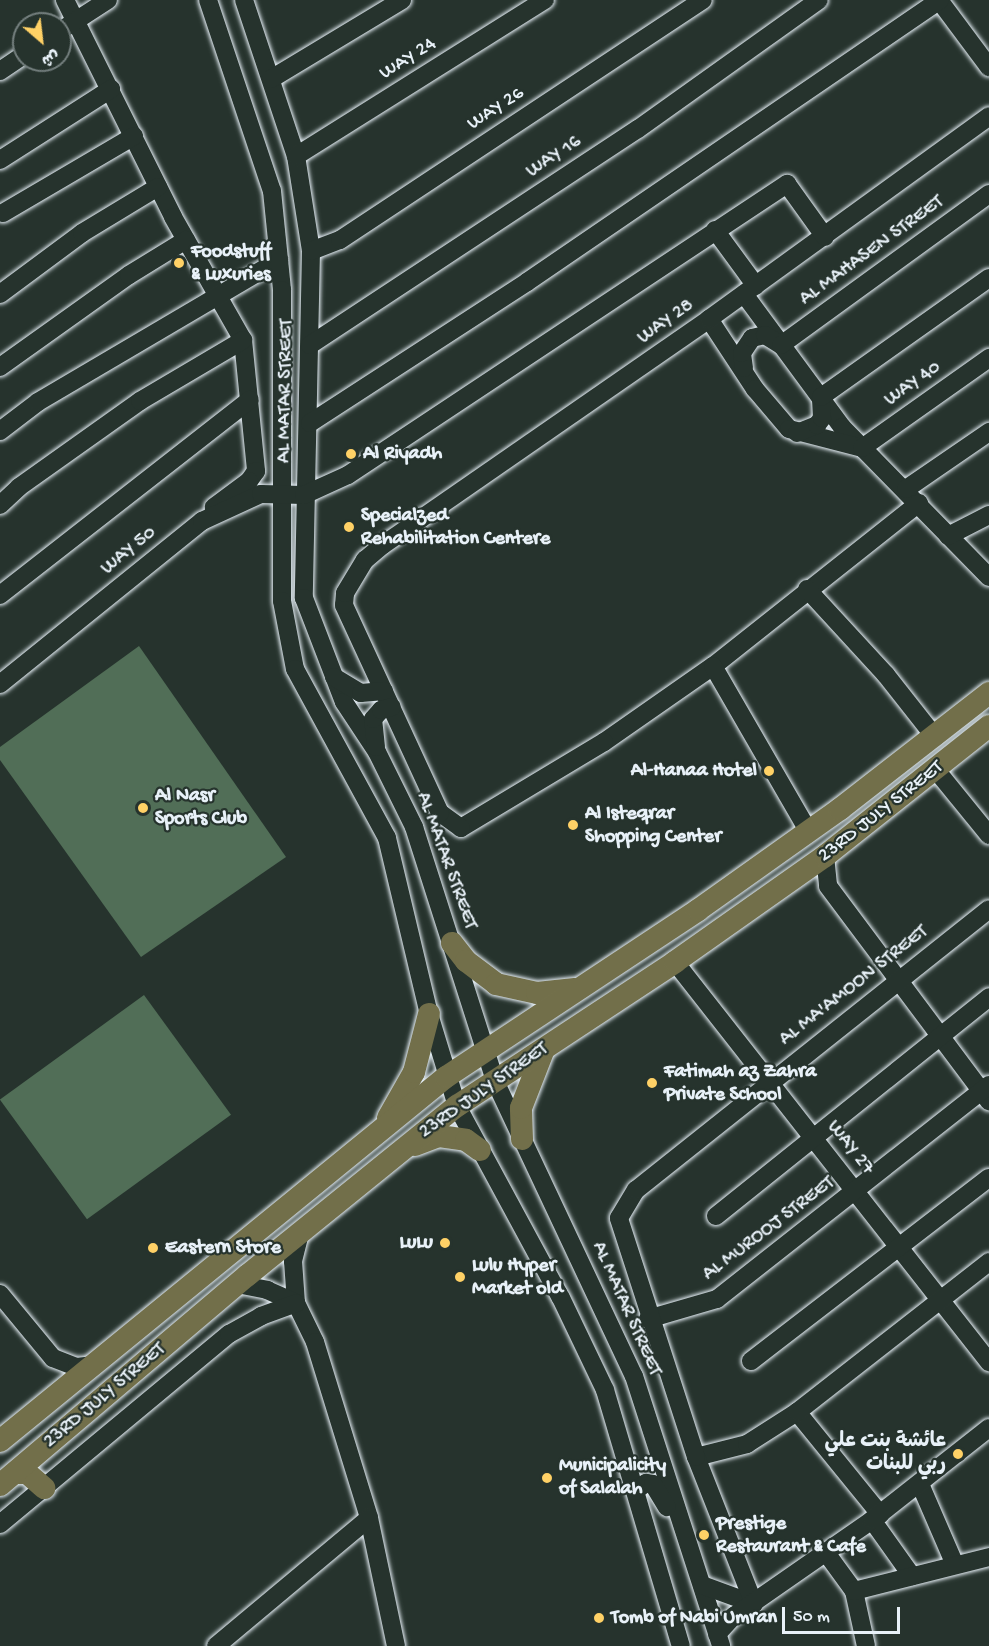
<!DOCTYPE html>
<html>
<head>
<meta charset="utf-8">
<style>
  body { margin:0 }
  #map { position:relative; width:989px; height:1646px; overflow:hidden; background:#26332d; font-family:"Gochi Hand","Playpen Sans Arabic",sans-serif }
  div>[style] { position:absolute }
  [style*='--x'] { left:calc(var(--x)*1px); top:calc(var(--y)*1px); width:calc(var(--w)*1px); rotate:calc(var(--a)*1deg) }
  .green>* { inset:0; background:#516e57; transform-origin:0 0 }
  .roads { filter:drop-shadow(0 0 2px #e8f1f8) drop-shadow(0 0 2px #e8f1f8) }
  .minor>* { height:18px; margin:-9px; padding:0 9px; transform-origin:9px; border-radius:9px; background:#26332d }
  .major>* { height:22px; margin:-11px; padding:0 11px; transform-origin:11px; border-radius:11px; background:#726f4a }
  .dots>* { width:16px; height:16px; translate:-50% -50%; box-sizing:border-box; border:3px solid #26332d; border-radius:50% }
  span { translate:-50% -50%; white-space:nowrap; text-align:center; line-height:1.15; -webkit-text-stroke:4.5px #26332d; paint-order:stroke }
  .street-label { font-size:20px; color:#e8f1f8 }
  .poi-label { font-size:20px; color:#e8f1f8; font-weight:700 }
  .left { translate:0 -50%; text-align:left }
  .right { translate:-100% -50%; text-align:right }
  .north { position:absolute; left:12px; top:12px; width:60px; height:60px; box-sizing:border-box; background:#26332d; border:2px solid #747f7e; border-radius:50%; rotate:152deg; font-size:16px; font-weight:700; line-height:24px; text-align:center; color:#e8f1f8 }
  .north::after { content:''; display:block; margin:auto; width:21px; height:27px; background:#ffd166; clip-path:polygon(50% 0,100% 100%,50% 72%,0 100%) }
  .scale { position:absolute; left:782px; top:1607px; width:118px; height:27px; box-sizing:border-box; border:3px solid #e8f1f8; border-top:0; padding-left:8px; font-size:18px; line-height:21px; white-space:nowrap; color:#e8f1f8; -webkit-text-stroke:4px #26332d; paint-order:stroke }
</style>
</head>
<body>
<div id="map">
  <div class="green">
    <i style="clip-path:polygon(139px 646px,286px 857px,141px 957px,0 760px,0 747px)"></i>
    <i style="left:144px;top:995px;width:148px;height:178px;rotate:54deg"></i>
  </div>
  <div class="roads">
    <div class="minor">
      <i style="--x:65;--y:0;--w:242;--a:63.5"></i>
      <i style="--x:173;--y:217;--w:142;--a:60.4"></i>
      <i style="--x:243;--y:340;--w:132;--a:84.3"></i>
      <i style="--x:256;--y:471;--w:12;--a:125"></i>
      <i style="--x:249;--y:481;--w:44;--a:143.4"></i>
      <i style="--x:208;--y:0;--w:201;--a:71.5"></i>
      <i style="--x:272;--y:191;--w:100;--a:84.2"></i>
      <i style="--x:282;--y:290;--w:311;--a:90"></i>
      <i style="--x:282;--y:601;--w:69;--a:79.2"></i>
      <i style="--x:295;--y:669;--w:192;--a:61.4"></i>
      <i style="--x:387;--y:838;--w:181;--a:76.6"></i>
      <i style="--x:429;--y:1014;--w:96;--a:73.1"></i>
      <i style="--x:457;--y:1106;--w:218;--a:61.6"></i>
      <i style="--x:561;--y:1298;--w:102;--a:64.4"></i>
      <i style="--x:605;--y:1390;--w:267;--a:73.5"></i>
      <i style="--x:244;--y:0;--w:164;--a:71.6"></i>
      <i style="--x:296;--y:156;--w:96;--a:81"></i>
      <i style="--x:311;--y:251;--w:347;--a:91.2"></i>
      <i style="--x:304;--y:598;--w:111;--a:69"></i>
      <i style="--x:344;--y:702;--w:60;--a:56.6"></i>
      <i style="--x:377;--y:752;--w:84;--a:63.7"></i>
      <i style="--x:414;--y:827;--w:267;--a:72.3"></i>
      <i style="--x:495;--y:1081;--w:326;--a:64.8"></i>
      <i style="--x:634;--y:1376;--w:284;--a:72.1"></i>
      <i style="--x:939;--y:0;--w:84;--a:53.3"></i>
      <i style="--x:60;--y:31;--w:57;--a:-32.9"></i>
      <i style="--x:0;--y:71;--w:29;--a:-34"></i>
      <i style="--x:271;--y:79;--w:153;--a:-31.1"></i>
      <i style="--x:296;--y:156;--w:294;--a:-32.1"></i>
      <i style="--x:0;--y:160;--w:132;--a:-32.6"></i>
      <i style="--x:3;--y:213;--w:152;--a:-30.4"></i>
      <i style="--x:715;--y:230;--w:69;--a:53.8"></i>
      <i style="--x:311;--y:251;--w:31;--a:-21"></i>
      <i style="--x:340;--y:240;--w:435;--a:-33.5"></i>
      <i style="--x:0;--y:294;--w:102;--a:-36.6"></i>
      <i style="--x:82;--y:233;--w:89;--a:-31.2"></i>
      <i style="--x:744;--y:294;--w:165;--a:53.6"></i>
      <i style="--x:842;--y:427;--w:210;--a:45.6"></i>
      <i style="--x:709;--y:319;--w:84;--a:56.7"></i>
      <i style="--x:755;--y:389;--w:52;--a:49.6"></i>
      <i style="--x:789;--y:429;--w:75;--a:14.6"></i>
      <i style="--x:862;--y:448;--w:156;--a:-35.3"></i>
      <i style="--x:310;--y:345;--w:393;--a:-33.4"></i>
      <i style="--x:638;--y:129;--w:222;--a:-35.5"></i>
      <i style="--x:0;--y:367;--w:158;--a:-35.5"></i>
      <i style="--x:129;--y:275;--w:67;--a:-31.6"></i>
      <i style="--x:744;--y:368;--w:15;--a:-98"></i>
      <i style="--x:742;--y:353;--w:18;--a:-56"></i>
      <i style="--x:752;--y:338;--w:13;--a:-13"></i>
      <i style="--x:765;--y:335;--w:19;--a:32"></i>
      <i style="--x:781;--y:345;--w:257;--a:-36"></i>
      <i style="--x:310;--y:423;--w:259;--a:-33"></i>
      <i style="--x:527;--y:282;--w:500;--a:-34.33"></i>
      <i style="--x:0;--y:431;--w:48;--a:-37.3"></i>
      <i style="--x:38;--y:402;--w:280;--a:-30.5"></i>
      <i style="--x:797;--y:433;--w:22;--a:-22"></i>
      <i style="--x:817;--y:425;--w:9;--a:-54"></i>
      <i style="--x:822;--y:418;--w:21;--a:-93"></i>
      <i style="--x:821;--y:397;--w:206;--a:-35.3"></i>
      <i style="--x:906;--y:489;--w:101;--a:-34.5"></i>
      <i style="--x:919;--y:503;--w:263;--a:141.6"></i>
      <i style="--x:713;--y:666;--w:133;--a:145.1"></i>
      <i style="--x:604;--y:742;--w:167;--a:149"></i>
      <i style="--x:461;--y:828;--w:26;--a:-144"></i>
      <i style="--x:440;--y:813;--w:229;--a:-114.8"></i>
      <i style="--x:344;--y:605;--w:12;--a:-85"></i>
      <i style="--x:345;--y:593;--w:39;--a:-59"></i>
      <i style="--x:365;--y:560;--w:23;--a:-40"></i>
      <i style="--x:383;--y:545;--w:397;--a:-34.7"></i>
      <i style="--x:709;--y:319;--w:346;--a:-35.9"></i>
      <i style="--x:0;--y:505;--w:26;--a:-43"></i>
      <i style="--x:19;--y:487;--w:148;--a:-35.4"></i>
      <i style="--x:140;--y:401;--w:120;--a:-30.6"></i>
      <i style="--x:948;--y:536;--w:46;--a:-27.1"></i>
      <i style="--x:807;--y:589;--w:117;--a:47.4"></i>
      <i style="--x:886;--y:675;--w:79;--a:51.7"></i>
      <i style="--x:0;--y:595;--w:317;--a:-38"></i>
      <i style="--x:713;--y:666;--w:192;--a:60"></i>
      <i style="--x:334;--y:677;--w:31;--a:31"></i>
      <i style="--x:361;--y:693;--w:23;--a:-5"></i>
      <i style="--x:0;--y:684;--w:260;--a:-38.9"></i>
      <i style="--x:202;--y:521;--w:65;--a:-24.6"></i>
      <i style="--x:261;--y:494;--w:43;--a:1.3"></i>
      <i style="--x:304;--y:495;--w:48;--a:-24.4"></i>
      <i style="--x:348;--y:475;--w:527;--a:-33.54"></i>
      <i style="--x:787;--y:184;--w:65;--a:54.4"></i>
      <i style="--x:376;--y:747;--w:28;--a:-96"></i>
      <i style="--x:373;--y:719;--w:12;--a:-48"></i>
      <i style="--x:381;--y:710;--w:11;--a:-15"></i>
      <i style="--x:936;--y:770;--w:84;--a:50.8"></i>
      <i style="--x:825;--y:856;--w:30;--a:84"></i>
      <i style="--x:828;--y:886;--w:269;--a:53.2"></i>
      <i style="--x:675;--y:962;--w:509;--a:51.87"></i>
      <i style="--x:716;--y:1216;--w:350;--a:-38.7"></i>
      <i style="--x:300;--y:1233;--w:29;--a:104"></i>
      <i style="--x:293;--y:1261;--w:42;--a:85.9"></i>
      <i style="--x:296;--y:1303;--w:43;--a:64"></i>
      <i style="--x:315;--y:1342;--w:184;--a:72.9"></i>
      <i style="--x:369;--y:1518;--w:131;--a:78.1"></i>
      <i style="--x:237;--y:1284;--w:31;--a:11"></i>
      <i style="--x:267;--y:1290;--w:32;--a:24"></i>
      <i style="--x:0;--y:1294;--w:83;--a:50.4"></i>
      <i style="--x:53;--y:1358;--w:26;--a:21"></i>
      <i style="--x:77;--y:1367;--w:17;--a:-7"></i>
      <i style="--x:648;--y:1319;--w:72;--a:-16.2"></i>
      <i style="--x:717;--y:1299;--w:346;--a:-38.2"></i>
      <i style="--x:751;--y:1361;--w:300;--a:-37.6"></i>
      <i style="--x:797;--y:1412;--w:132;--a:50.9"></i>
      <i style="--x:696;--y:1457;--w:53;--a:-14.3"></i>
      <i style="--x:747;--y:1444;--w:59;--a:-32.6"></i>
      <i style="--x:797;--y:1412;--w:244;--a:-38"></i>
      <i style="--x:920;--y:1484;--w:88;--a:66.6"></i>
      <i style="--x:635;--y:1491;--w:14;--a:-36"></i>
      <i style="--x:646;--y:1483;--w:7;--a:8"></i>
      <i style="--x:653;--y:1484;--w:27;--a:59"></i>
      <i style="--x:872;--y:1520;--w:69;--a:54.5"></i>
      <i style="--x:0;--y:1524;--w:298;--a:-39.7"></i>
      <i style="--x:229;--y:1334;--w:37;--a:-29"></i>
      <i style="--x:261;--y:1316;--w:37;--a:-20"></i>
      <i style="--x:827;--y:1554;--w:46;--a:53.9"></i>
      <i style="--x:854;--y:1591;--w:56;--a:77.7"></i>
      <i style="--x:702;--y:1585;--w:55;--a:20.1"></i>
      <i style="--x:854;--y:1591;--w:139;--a:-14.1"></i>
      <i style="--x:754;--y:1604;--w:158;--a:-111.5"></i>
      <i style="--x:696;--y:1457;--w:251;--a:-107.9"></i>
      <i style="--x:619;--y:1218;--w:33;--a:-59"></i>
      <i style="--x:636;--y:1190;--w:451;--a:-38.5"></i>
      <i style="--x:717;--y:1634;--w:25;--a:-47"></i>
      <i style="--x:734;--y:1616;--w:168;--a:-34.8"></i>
      <i style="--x:872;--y:1520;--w:149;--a:-38.2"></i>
      <i style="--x:216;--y:1646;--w:199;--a:-39.9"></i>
    </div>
    <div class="major">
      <i style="--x:452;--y:943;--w:23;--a:52"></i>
      <i style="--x:466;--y:961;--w:38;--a:37"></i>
      <i style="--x:496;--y:984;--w:42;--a:12.4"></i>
      <i style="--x:537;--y:993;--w:38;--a:-6"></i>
      <i style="--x:388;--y:1118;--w:53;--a:-60.5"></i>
      <i style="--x:414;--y:1072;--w:60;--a:-75.5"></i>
      <i style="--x:522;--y:1139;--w:31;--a:-92"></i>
      <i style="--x:521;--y:1108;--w:63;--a:-68.7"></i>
      <i style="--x:415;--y:1145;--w:26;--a:-21"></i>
      <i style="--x:439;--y:1136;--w:27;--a:8"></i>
      <i style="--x:466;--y:1140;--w:17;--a:36"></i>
      <i style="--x:0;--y:1441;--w:576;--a:-39.22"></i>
      <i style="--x:446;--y:1077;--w:302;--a:-33.5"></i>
      <i style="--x:698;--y:910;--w:174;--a:-35.4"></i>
      <i style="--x:840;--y:809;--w:189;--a:-37.9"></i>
      <i style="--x:15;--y:1473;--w:12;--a:0"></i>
      <i style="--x:27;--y:1473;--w:23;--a:41"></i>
      <i style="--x:0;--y:1485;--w:325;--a:-40.3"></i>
      <i style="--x:248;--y:1275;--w:269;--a:-39"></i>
      <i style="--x:457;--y:1106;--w:261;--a:-33.4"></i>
      <i style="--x:675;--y:962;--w:184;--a:-35.2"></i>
      <i style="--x:825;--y:856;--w:209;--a:-38.4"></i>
    </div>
  </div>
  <div class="dots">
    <i style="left:179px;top:263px;background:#ffd166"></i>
    <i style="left:351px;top:454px;background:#ffd166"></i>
    <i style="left:349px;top:527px;background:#ffd166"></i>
    <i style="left:769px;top:771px;background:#ffd166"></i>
    <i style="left:143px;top:808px;background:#ffd166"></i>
    <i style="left:573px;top:825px;background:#ffd166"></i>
    <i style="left:652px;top:1083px;background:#ffd166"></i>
    <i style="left:445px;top:1243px;background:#ffd166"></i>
    <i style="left:153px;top:1248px;background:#ffd166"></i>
    <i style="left:460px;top:1277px;background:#ffd166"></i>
    <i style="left:958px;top:1454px;background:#ffd166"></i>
    <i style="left:547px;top:1478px;background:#ffd166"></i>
    <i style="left:704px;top:1535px;background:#ffd166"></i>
    <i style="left:599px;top:1618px;background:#ffd166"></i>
  </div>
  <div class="street-label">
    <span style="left:408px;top:59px;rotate:-32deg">WAY 24</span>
    <span style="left:496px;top:109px;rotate:-33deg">WAY 26</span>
    <span style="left:554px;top:157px;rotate:-33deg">WAY 16</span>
    <span style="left:872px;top:251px;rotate:-36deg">AL MAHASEN STREET</span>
    <span style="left:666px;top:322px;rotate:-35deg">WAY 28</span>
    <span style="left:913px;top:384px;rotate:-35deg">WAY 40</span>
    <span style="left:286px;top:391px;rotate:-89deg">AL MATAR STREET</span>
    <span style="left:129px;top:551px;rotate:-39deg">WAY 50</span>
    <span style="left:881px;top:812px;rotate:-38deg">23RD JULY STREET</span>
    <span style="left:446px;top:861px;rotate:70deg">AL MATAR STREET</span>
    <span style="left:854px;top:986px;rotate:-38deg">AL MA'AMOON STREET</span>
    <span style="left:484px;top:1091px;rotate:-35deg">23RD JULY STREET</span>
    <span style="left:850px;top:1148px;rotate:52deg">WAY 27</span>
    <span style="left:769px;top:1229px;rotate:-37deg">AL MUROOJ STREET</span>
    <span style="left:626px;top:1309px;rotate:66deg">AL MATAR STREET</span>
    <span style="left:105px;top:1396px;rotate:-40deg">23RD JULY STREET</span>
  </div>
  <div class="poi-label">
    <span class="left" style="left:191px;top:264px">Foodstuff<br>&amp; Luxuries</span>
    <span class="left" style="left:363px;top:454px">Al Riyadh</span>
    <span class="left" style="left:361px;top:528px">Specialzed<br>Rehabilitation Centere</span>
    <span class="right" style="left:757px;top:771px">Al-Hanaa Hotel</span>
    <span class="left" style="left:155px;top:808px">Al Nasr<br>Sports Club</span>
    <span class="left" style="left:585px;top:826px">Al Isteqrar<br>Shopping Center</span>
    <span class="left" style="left:664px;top:1084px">Fatimah az Zahra<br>Private School</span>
    <span class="right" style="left:433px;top:1243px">LuLu</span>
    <span class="left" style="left:165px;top:1248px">Eastern Store</span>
    <span class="left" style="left:472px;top:1278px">Lulu Hyper<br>Market old</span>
    <span class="right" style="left:946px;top:1454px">عائشة بنت علي<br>ربي للبنات</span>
    <span class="left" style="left:559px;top:1478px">Municipalicity<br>of Salalah</span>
    <span class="left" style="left:716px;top:1536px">Prestige<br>Restaurant &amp; Cafe</span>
    <span class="left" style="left:611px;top:1618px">Tomb of Nabi Umran</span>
  </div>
  <div class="north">ش</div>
  <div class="scale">50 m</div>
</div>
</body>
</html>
